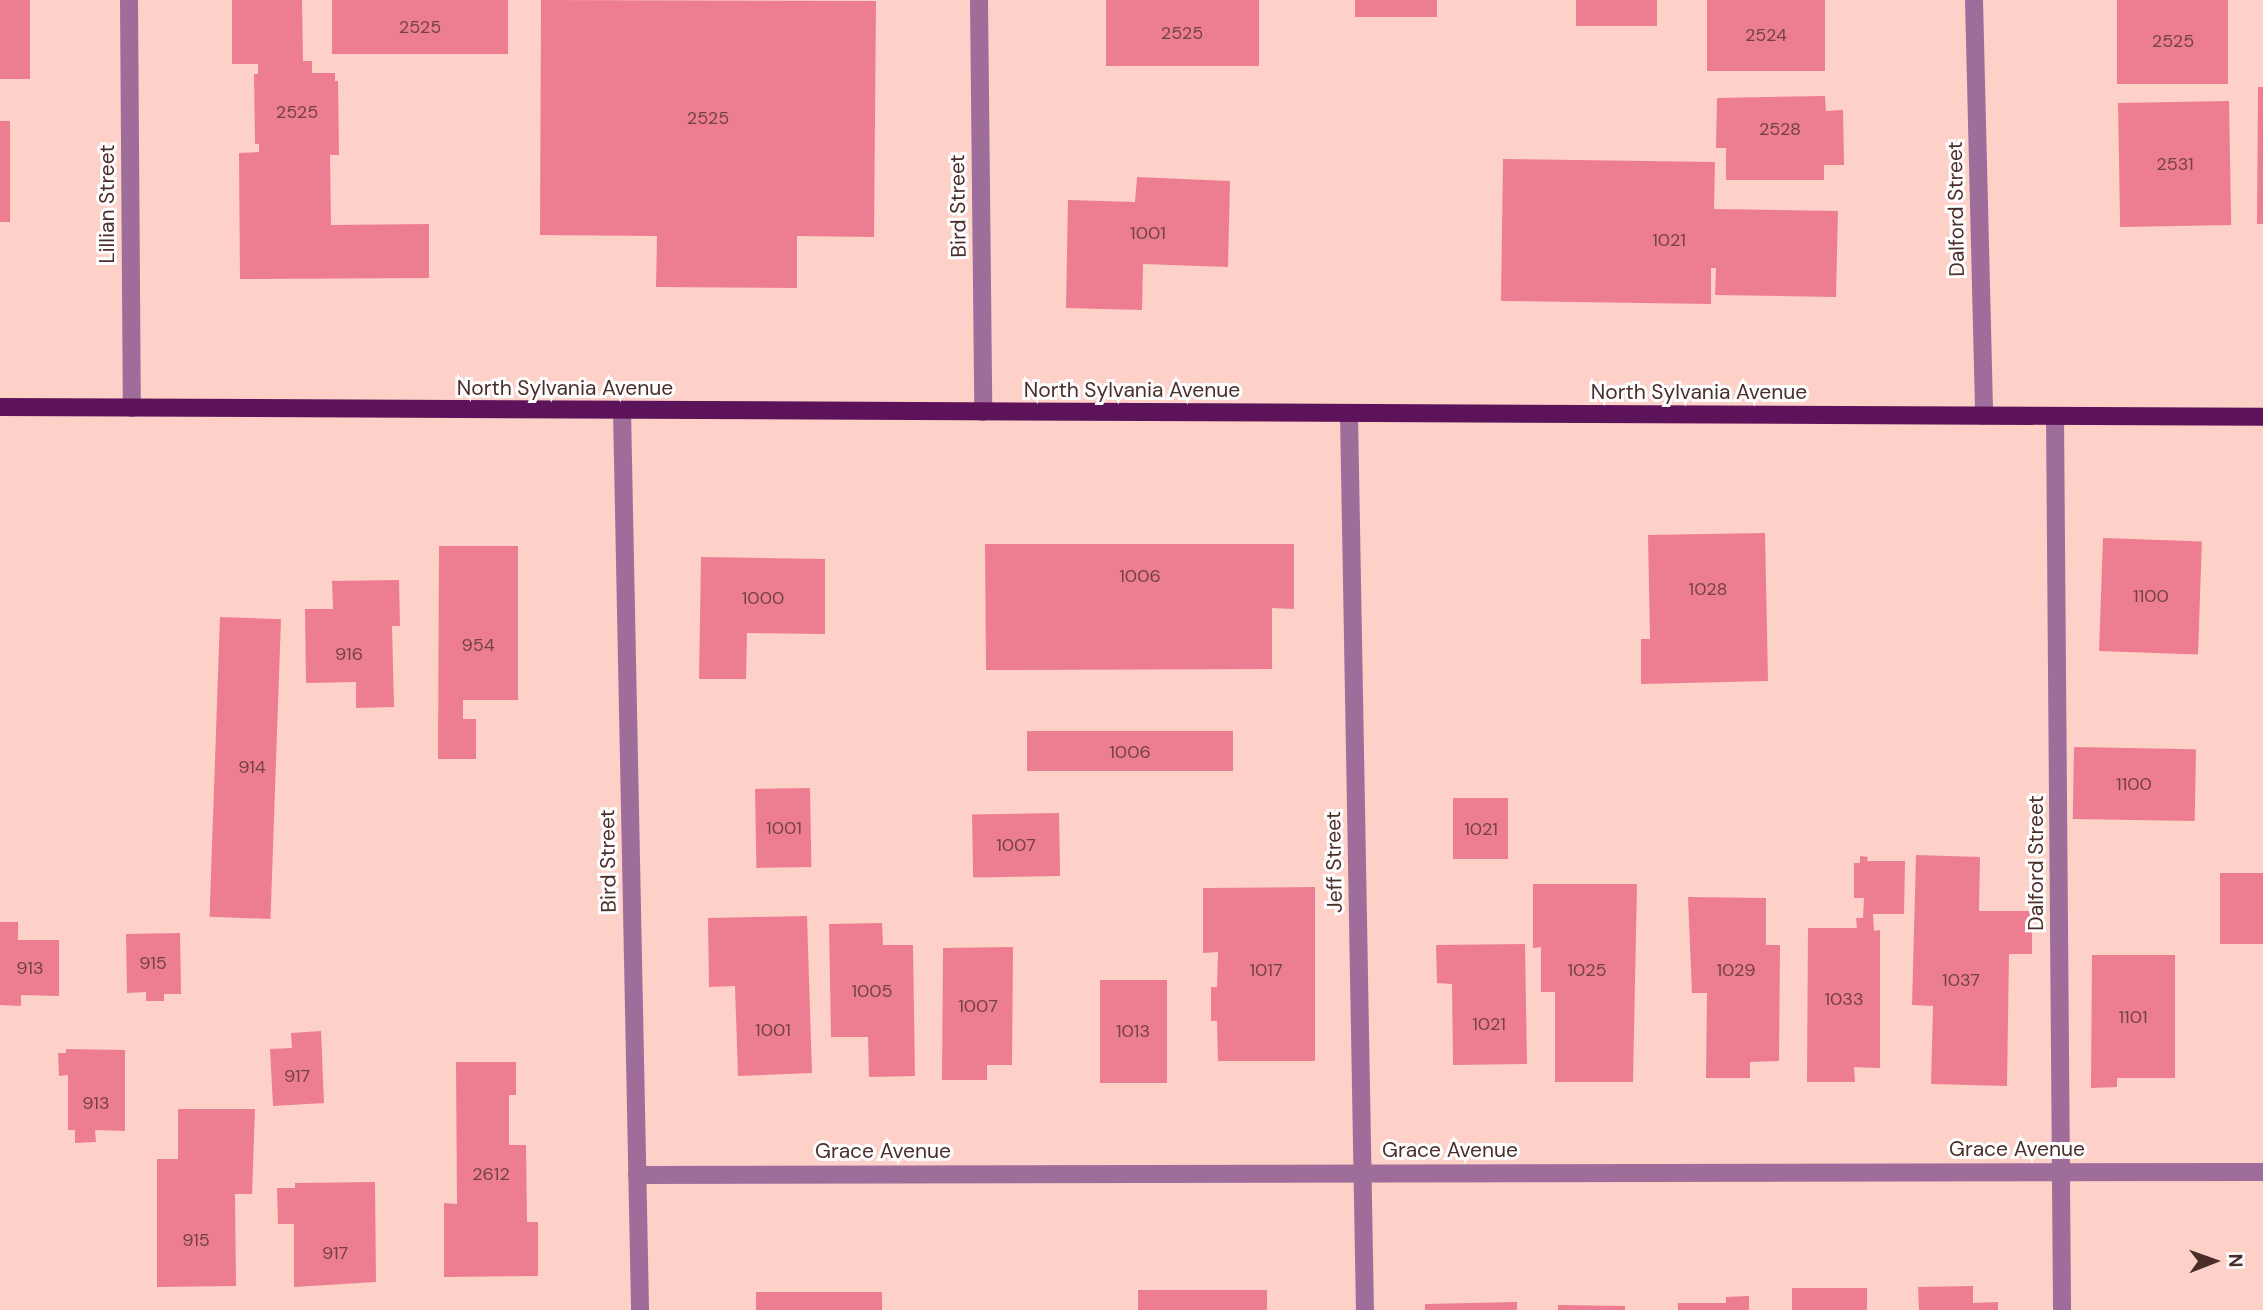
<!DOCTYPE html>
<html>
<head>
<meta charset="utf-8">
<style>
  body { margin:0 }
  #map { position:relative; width:2263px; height:1310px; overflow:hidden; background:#fdd0c8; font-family:"DM Sans",sans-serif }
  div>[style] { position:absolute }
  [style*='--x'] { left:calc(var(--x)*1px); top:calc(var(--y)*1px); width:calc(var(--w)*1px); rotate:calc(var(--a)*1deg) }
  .building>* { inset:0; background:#ed7e91; transform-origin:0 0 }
  .minor>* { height:18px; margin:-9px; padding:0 9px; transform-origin:9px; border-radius:9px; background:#9f6d9a }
  .major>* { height:18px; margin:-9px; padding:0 9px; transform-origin:9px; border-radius:9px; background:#5c1359 }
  span { translate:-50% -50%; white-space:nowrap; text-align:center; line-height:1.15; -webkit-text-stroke:6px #fdfdfd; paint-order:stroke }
  .number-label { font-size:18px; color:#744244 }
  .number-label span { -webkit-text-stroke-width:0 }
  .street-label { font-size:21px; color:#4b2e2a }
  .north { position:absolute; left:2179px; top:1226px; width:70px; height:70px; -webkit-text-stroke:5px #fdfdfd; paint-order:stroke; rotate:89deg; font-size:19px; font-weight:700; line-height:28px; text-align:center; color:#4b2e2a }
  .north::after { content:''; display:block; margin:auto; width:24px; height:32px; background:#4b2e2a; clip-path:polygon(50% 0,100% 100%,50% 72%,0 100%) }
</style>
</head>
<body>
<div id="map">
  <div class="building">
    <i style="left:0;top:0;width:30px;height:79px"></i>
    <i style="clip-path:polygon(232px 0,302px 0,303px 61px,312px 61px,312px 73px,335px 73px,335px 81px,338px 81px,339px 155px,330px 155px,331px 225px,429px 224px,429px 278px,240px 279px,239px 153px,259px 152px,259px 144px,255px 144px,254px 74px,258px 74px,258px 64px,232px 64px)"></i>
    <i style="left:332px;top:0;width:176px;height:54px"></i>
    <i style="clip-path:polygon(541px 0,876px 1px,874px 237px,797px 236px,797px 288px,656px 287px,657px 236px,540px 235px)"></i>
    <i style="left:1106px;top:0;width:153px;height:66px"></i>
    <i style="left:1355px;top:0;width:82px;height:17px"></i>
    <i style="left:1576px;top:0;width:81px;height:26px"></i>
    <i style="left:1707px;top:0;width:118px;height:71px"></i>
    <i style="left:2117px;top:0;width:111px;height:84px"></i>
    <i style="clip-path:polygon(2258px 87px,2263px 87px,2263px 224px,2257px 224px)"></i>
    <i style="clip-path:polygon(1825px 96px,1826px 111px,1843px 110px,1844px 165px,1824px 165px,1824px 180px,1726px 180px,1726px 148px,1716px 148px,1717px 98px)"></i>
    <i style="left:2229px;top:101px;width:124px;height:111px;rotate:89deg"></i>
    <i style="left:0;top:121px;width:10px;height:101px"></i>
    <i style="clip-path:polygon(1503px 159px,1715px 162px,1714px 209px,1838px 211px,1836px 297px,1715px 295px,1716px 268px,1711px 268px,1711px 304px,1501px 301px)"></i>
    <i style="clip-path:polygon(1137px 177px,1230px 181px,1228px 267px,1143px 264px,1142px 310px,1066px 308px,1068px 200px,1135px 202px)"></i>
    <i style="clip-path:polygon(1765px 533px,1768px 681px,1641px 684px,1641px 639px,1650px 639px,1648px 535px)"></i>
    <i style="left:2103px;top:538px;width:99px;height:113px;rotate:2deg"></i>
    <i style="clip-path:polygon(985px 544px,1294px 544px,1294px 609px,1272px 608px,1272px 669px,986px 670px)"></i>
    <i style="clip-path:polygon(439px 546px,518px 546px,518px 700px,463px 700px,463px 719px,476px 719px,476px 759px,438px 759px)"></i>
    <i style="clip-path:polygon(701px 557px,825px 559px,825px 634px,747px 633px,746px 679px,699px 679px)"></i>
    <i style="clip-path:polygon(399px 580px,400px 626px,392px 626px,394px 707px,356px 708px,356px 682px,306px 683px,305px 609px,333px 609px,332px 581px)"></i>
    <i style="left:220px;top:617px;width:61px;height:300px;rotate:2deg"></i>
    <i style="left:1233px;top:731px;width:40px;height:206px;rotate:90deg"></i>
    <i style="left:2074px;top:747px;width:122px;height:72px;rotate:1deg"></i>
    <i style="left:810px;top:788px;width:79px;height:55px;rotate:89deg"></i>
    <i style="left:1453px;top:798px;width:55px;height:61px"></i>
    <i style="left:1059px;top:813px;width:63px;height:87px;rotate:89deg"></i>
    <i style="clip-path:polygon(1916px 855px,1980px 857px,1979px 911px,2032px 911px,2032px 954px,2009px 954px,2007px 1086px,1931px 1084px,1933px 1006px,1912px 1005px)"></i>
    <i style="clip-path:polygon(1860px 856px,1868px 857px,1867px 861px,1905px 861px,1904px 914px,1873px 914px,1874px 931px,1880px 930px,1880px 1068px,1854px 1067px,1855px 1082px,1807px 1082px,1808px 928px,1857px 928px,1856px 918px,1863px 918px,1864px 898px,1854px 898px,1854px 863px,1860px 863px)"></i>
    <i style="left:2263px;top:873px;width:71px;height:43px;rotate:90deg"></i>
    <i style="clip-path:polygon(1533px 884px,1637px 884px,1633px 1082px,1555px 1082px,1555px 992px,1541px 992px,1541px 947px,1533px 948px)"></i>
    <i style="clip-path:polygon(1315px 887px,1315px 1061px,1218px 1061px,1217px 1021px,1211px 1021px,1211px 987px,1217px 987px,1218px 952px,1203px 953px,1203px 888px)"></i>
    <i style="clip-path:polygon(1688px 897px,1766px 898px,1766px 945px,1780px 945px,1779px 1061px,1750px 1062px,1750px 1078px,1706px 1078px,1707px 993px,1692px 993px)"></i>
    <i style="clip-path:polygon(807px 916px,812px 1073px,738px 1076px,735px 986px,709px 987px,708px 918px)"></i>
    <i style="clip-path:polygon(0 922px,18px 922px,18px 940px,59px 940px,59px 996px,21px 995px,21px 1006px,0 1005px)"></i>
    <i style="clip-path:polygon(882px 923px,883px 945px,913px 945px,915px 1076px,869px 1077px,868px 1037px,831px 1037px,829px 924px)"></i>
    <i style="clip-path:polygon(180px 933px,181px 994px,164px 994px,164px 1001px,146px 1001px,146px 992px,127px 993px,126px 934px)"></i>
    <i style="clip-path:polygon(1525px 944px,1527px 1064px,1453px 1065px,1452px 984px,1437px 983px,1436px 945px)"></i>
    <i style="clip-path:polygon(1013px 947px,1012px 1065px,987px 1065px,987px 1080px,942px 1080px,943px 948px)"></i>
    <i style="clip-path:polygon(2092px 955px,2175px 955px,2175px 1078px,2117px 1078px,2117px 1087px,2091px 1088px)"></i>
    <i style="left:1100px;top:980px;width:67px;height:103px"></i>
    <i style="clip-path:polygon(321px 1031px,324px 1103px,273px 1106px,270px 1049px,292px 1048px,291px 1033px)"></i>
    <i style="clip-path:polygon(66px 1049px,125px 1050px,125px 1131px,95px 1130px,96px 1142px,75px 1143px,75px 1130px,68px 1130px,68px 1075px,59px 1076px,58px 1053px,66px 1053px)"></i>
    <i style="clip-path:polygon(456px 1062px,516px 1062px,516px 1095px,509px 1095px,509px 1145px,526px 1145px,527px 1222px,538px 1222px,538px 1276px,444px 1277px,444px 1203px,457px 1204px)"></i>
    <i style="clip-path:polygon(178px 1109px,255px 1109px,252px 1194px,235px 1194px,236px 1286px,157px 1287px,157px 1159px,178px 1159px)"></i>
    <i style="clip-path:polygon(375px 1182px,376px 1282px,294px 1287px,294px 1224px,278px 1224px,277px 1188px,295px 1188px,295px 1183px)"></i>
    <i style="clip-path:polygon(1973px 1286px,1973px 1303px,1998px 1302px,1998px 1310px,1919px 1310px,1918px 1287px)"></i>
    <i style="left:1792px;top:1288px;width:75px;height:22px"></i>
    <i style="left:1267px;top:1290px;width:20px;height:129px;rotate:90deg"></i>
    <i style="left:756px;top:1292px;width:126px;height:18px"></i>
    <i style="clip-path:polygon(1749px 1296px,1749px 1310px,1678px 1310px,1678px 1303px,1726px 1303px,1726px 1297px)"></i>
    <i style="clip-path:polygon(1517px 1302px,1517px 1310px,1425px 1310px,1425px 1304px)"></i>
    <i style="clip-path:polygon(1558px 1305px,1625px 1306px,1625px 1310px,1558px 1310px)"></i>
  </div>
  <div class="minor">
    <i style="--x:129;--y:0;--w:408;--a:89.6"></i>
    <i style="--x:979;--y:0;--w:412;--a:89.4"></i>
    <i style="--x:1974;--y:0;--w:416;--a:88.6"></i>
    <i style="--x:622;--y:411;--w:899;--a:88.85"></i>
    <i style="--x:1349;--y:414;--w:896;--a:88.98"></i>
    <i style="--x:2055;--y:416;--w:894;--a:89.55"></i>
    <i style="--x:637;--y:1175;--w:1626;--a:-0.11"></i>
  </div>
  <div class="major">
    <i style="--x:0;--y:407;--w:2263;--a:0.25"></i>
  </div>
  <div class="number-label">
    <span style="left:420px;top:27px">2525</span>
    <span style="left:1182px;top:33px">2525</span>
    <span style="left:1766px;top:35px">2524</span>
    <span style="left:2173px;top:41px">2525</span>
    <span style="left:297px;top:112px">2525</span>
    <span style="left:708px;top:118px">2525</span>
    <span style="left:1780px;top:129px">2528</span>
    <span style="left:2175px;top:164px">2531</span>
    <span style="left:1148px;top:233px">1001</span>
    <span style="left:1669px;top:240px">1021</span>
    <span style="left:1140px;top:576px">1006</span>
    <span style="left:1708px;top:589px">1028</span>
    <span style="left:2151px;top:596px">1100</span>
    <span style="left:763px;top:598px">1000</span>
    <span style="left:478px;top:645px">954</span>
    <span style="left:349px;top:654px">916</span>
    <span style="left:1130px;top:752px">1006</span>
    <span style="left:252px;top:767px">914</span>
    <span style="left:2134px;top:784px">1100</span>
    <span style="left:784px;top:828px">1001</span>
    <span style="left:1481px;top:829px">1021</span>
    <span style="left:1016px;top:845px">1007</span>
    <span style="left:153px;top:963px">915</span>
    <span style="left:30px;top:968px">913</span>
    <span style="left:1266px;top:970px">1017</span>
    <span style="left:1587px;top:970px">1025</span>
    <span style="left:1736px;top:970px">1029</span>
    <span style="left:1961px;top:980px">1037</span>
    <span style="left:872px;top:991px">1005</span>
    <span style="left:1844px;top:999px">1033</span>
    <span style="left:978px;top:1006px">1007</span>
    <span style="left:2133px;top:1017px">1101</span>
    <span style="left:1489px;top:1024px">1021</span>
    <span style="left:773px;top:1030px">1001</span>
    <span style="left:1133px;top:1031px">1013</span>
    <span style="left:297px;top:1076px">917</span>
    <span style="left:96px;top:1103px">913</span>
    <span style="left:491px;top:1174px">2612</span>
    <span style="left:196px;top:1240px">915</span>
    <span style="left:335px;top:1253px">917</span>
  </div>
  <div class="street-label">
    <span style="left:107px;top:204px;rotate:-90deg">Lillian Street</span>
    <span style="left:958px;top:206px;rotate:-91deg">Bird Street</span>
    <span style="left:1956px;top:209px;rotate:-91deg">Dalford Street</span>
    <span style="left:565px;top:388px">North Sylvania Avenue</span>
    <span style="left:1132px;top:390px">North Sylvania Avenue</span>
    <span style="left:1699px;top:392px">North Sylvania Avenue</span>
    <span style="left:608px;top:861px;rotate:-91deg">Bird Street</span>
    <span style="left:1334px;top:862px;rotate:-91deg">Jeff Street</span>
    <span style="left:2036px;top:863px;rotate:-90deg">Dalford Street</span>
    <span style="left:2017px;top:1149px">Grace Avenue</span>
    <span style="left:1450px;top:1150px">Grace Avenue</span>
    <span style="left:883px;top:1151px">Grace Avenue</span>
  </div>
  <div class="north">N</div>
</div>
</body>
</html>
